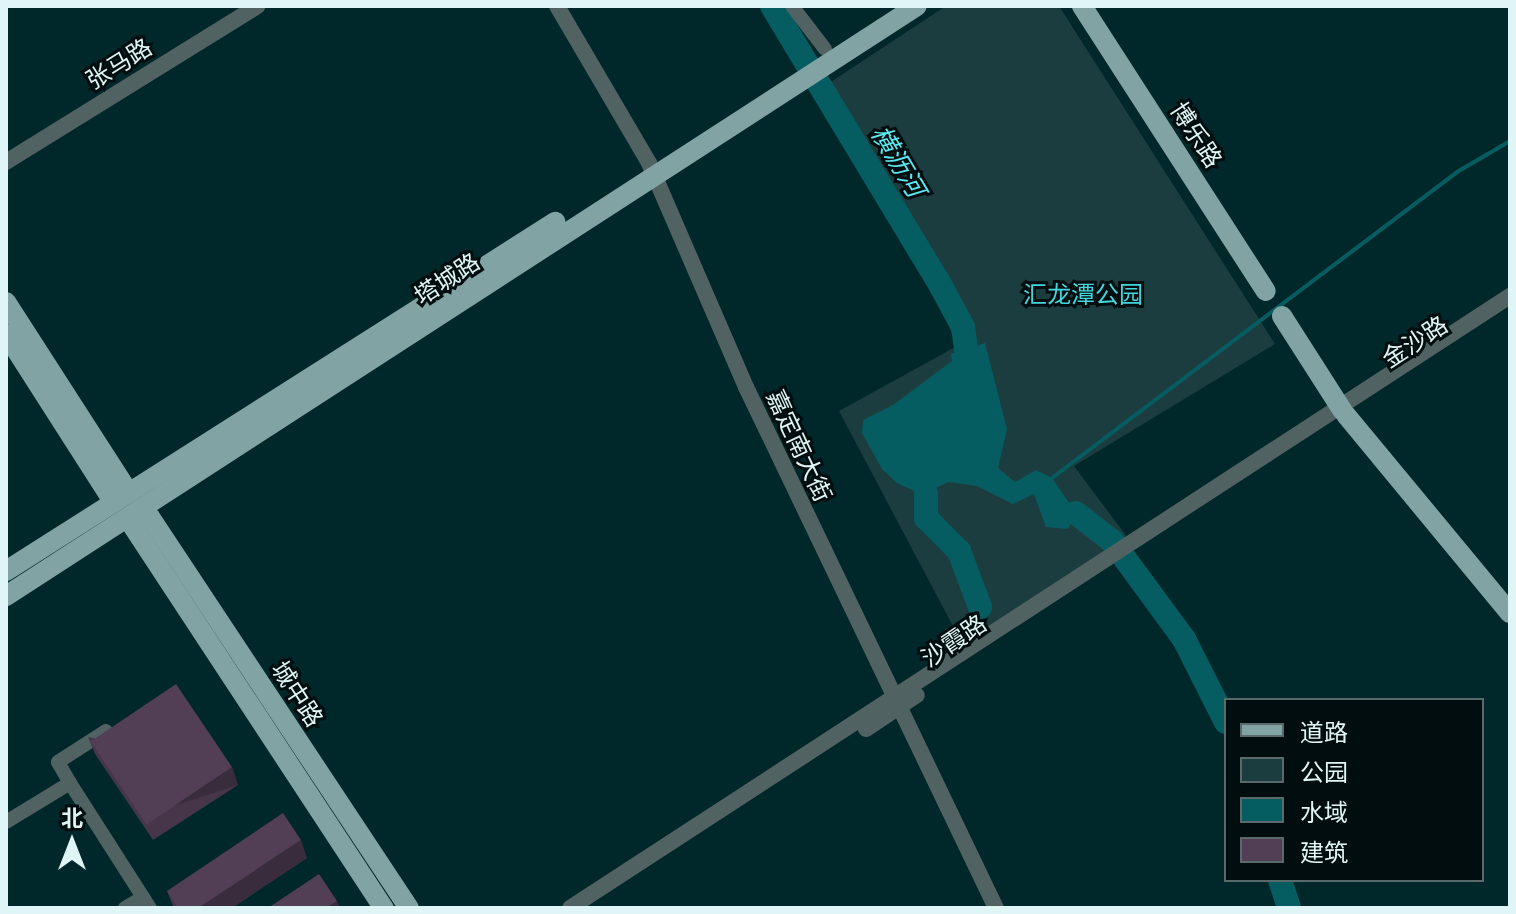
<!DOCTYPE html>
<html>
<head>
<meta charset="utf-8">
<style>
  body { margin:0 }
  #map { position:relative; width:1516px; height:914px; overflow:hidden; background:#002729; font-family:"PT Sans Narrow","Noto Sans SC",sans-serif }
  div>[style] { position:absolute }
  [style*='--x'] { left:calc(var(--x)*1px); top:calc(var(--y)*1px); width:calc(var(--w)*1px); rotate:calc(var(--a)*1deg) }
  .green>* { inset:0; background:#1c3d3f }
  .water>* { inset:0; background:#065d61 }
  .stream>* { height:4px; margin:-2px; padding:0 2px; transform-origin:2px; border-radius:2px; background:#065d61 }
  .river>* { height:24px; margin:-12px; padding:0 12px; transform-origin:12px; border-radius:12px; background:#065d61 }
  .minor>* { height:14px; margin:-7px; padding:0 7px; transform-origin:7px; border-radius:7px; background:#516262 }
  .tertiary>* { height:16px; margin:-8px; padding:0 8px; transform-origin:8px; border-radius:8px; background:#516262 }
  .primary>* { height:20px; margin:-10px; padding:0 10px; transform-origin:10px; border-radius:10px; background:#81a3a4 }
  .wall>* { inset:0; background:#473649 }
  .shaded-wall>* { inset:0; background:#392c3c; transform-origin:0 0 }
  .building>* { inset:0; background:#523f55; transform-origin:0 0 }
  span { translate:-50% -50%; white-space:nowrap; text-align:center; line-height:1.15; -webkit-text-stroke:6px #010d0e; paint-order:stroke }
  .street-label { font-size:24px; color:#e0f5f6 }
  .park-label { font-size:24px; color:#43d6dc }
  .water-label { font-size:26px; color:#5be8ef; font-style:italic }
  .frame { position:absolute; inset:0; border:8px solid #e0f5f6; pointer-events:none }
  .legend { position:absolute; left:1224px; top:698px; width:260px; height:184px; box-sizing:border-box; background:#010d0e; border:2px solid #5a6a6b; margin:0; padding:10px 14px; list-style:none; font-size:24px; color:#e0f5f6 }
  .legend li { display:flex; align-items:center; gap:16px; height:40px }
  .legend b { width:40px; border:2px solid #5a6a6b }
  .north { position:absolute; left:32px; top:802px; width:80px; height:80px; -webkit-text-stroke:6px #010d0e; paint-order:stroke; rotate:0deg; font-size:22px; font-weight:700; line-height:32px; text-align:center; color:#e0f5f6 }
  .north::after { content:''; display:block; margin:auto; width:28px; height:36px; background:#e0f5f6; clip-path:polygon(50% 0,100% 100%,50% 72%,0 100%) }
</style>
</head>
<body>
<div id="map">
  <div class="green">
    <i style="clip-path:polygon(946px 6px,1059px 6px,1275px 344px,1074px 466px,1128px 538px,964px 647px,839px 411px,957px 346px,938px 299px,814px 93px)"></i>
  </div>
  <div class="water">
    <i style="clip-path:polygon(985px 343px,1007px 429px,998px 468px,1015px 482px,1036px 470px,1052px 478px,1076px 513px,1068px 529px,1046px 527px,1034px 494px,1013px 504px,977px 486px,949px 482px,921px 494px,897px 483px,882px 469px,862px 433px,863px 420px,893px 405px,952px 361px,951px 354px)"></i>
  </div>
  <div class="stream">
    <i style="--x:1052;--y:478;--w:508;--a:-37.07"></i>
    <i style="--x:1457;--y:172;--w:61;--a:-30.3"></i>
  </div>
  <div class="river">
    <i style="--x:772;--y:6;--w:319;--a:58.9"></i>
    <i style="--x:937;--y:279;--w:55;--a:61.6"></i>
    <i style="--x:963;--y:327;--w:22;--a:82"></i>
    <i style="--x:926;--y:494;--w:24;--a:90"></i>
    <i style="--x:926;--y:518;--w:47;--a:45"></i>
    <i style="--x:959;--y:551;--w:60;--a:69.4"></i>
    <i style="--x:1076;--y:513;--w:46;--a:37.9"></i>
    <i style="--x:1112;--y:541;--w:122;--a:53.7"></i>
    <i style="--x:1184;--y:639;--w:93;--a:63.2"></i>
    <i style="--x:1280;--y:880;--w:29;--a:72"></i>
  </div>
  <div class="minor">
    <i style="--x:792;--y:6;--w:54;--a:52.5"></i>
    <i style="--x:70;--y:783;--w:148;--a:57.4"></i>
    <i style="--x:6;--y:822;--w:75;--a:-31.4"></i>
    <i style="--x:70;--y:783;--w:24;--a:-120"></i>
    <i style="--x:58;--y:762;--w:57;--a:-32.9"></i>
    <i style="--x:125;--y:908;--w:21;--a:-31"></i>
  </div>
  <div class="tertiary">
    <i style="--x:557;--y:6;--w:182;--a:59.6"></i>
    <i style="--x:649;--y:163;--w:244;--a:66.6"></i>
    <i style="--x:746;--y:387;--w:578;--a:64.37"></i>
    <i style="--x:6;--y:162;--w:296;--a:-31.8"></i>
    <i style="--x:866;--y:729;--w:61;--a:-33.7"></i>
    <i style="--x:570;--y:908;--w:1122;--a:-33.07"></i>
  </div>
  <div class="primary">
    <i style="--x:1082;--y:6;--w:339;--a:57.2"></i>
    <i style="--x:6;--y:302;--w:227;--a:57.2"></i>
    <i style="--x:1282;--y:316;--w:112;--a:57.4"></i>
    <i style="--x:6;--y:334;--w:198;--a:57.4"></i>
    <i style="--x:1346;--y:415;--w:257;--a:50.4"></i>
    <i style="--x:140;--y:510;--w:12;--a:35"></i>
    <i style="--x:150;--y:517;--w:469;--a:56.5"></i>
    <i style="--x:128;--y:519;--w:466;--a:56.7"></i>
    <i style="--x:6;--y:571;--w:651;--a:-32.44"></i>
    <i style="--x:6;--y:596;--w:1085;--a:-32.93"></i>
  </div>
  <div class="wall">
    <i style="clip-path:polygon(88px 737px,232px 767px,238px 785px,153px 840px,95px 754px)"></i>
    <i style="clip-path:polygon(307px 858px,232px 908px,174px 908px,167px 891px)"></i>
  </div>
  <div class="shaded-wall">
    <i style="left:232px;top:767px;width:19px;height:102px;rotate:72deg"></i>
    <i style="clip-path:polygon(301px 840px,307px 858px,232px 908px,198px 908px)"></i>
    <i style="clip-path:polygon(337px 901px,340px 908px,326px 908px)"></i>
  </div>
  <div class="building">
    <i style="left:176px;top:684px;width:100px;height:103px;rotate:56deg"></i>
    <i style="clip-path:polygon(283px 813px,301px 840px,198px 908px,178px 908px,167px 891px)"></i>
    <i style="clip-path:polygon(319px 874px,337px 901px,326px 908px,268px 908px)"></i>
  </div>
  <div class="street-label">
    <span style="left:119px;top:64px;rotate:-32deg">张马路</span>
    <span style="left:1196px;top:135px;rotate:57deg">博乐路</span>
    <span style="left:447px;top:279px;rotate:-33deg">塔城路</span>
    <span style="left:1415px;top:342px;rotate:-33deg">金沙路</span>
    <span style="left:799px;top:446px;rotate:65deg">嘉定南大街</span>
    <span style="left:954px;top:641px;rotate:-34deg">沙霞路</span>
    <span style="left:297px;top:694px;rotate:57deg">城中路</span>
  </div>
  <div class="park-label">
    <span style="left:1083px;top:295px">汇龙潭公园</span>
  </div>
  <div class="water-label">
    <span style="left:898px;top:161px;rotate:59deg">横沥河</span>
  </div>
  <div class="frame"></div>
  <ul class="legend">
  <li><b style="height:10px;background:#81a3a4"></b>道路</li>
  <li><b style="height:22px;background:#1c3d3f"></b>公园</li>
  <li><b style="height:22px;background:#065d61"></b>水域</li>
  <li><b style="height:22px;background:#523f55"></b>建筑</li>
  </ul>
  <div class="north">北</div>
</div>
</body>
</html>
